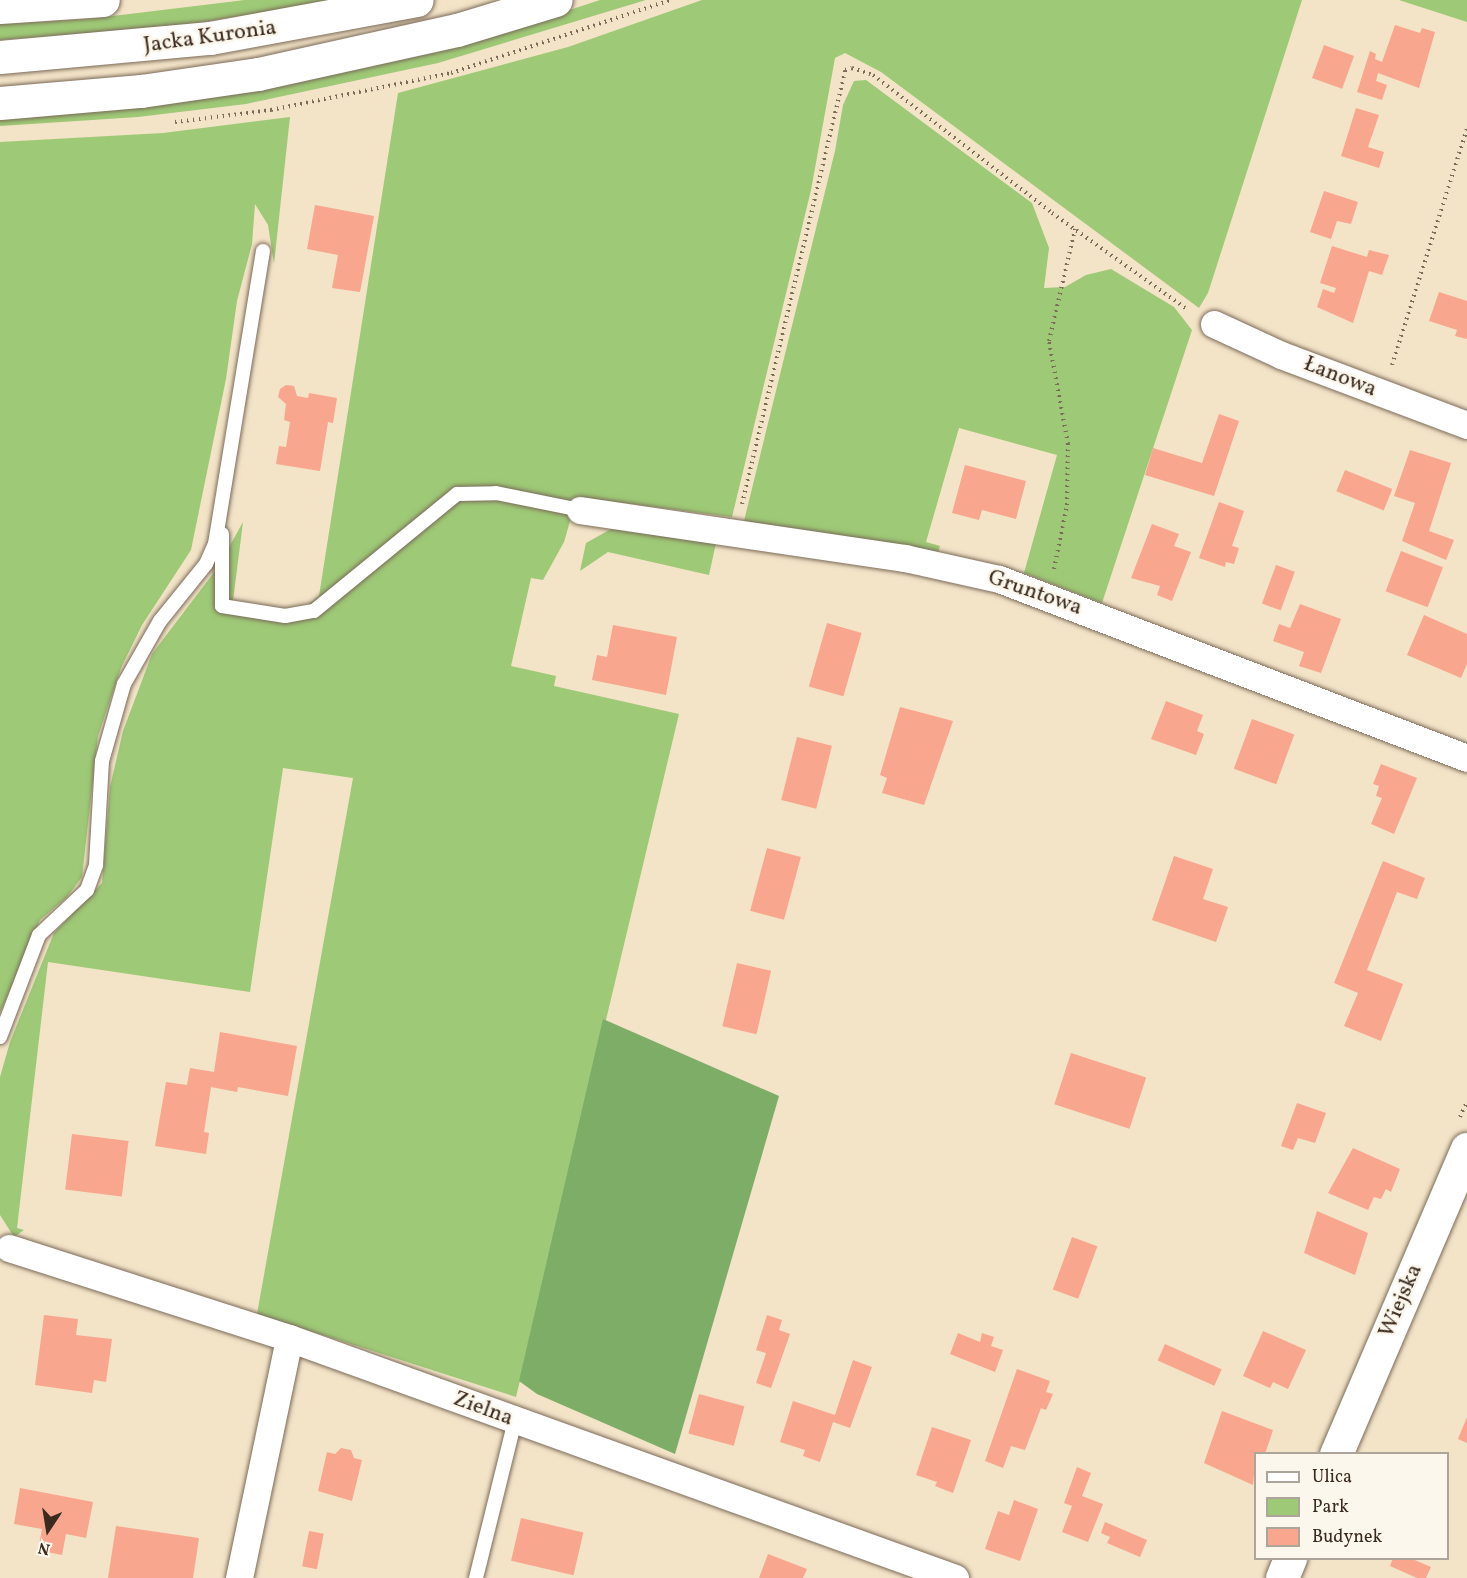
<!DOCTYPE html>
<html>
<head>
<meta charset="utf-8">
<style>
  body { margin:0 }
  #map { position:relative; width:1467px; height:1578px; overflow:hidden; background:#f3e3c7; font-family:Vollkorn,serif }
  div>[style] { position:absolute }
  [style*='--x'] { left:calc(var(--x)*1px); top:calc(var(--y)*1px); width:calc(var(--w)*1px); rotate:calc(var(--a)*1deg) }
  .green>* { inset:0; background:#9ec976 }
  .forest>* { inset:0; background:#7ead67 }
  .building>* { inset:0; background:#f9a68e; transform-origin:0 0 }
  .path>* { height:4px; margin-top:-2px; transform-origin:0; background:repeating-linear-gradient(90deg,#7b6b59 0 1.5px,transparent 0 6px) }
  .roads { filter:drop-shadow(0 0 2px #7b6b59) drop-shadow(0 0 2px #7b6b59) }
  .lane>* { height:14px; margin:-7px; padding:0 7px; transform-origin:7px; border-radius:7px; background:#fff }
  .street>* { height:27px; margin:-13.5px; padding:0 13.5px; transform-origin:13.5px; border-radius:13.5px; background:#fff }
  .secondary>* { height:33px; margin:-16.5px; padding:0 16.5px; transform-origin:16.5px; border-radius:16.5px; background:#fff }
  .primary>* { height:33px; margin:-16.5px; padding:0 16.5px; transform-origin:16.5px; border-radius:16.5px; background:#fff }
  span { translate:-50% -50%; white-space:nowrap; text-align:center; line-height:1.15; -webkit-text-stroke:5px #fbf7ec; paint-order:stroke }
  .street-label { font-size:22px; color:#3b2a1e }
  .legend { position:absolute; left:1254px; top:1452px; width:195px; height:108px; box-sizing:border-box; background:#fbf7ec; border:2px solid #aea59a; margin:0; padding:8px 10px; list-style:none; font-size:18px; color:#3b2a1e }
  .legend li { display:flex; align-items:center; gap:12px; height:30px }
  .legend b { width:30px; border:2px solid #aea59a }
  .north { position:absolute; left:18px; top:1500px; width:60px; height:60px; -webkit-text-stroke:4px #fbf7ec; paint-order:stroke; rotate:192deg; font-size:16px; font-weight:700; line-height:24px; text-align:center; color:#3b2a1e }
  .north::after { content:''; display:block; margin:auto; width:21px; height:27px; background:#3b2a1e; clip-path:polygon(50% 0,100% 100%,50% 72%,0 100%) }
</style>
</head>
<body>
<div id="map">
  <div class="green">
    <i style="clip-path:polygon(245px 0,339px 0,172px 27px,0 40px,0 24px,88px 19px)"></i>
    <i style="clip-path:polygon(600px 0,646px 0,438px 63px,246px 104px,138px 117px,0 126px,0 113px,527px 24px)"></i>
    <i style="clip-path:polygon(702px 0,1302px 0,1208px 293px,1199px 308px,881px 72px,845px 53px,835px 58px,811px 190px,732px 517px,577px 497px,564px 542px,543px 580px,531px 578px,511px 666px,556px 676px,554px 686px,679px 714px,516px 1397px,257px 1314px,353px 778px,283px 768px,250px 992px,48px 962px,17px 1228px,24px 1230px,14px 1237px,0 1215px,0 1077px,10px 1042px,54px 933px,102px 883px,110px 787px,123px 731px,152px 654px,218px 567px,243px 522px,233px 601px,300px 611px,319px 596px,398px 93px,568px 47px)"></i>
    <i style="clip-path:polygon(1400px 0,1467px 0,1467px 22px,1399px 0)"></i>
    <i style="clip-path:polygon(866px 80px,1032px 203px,1049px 248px,1044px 288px,1065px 287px,1086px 275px,1111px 269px,1174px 307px,1192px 330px,1102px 603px,1024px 573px,1057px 455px,959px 428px,926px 542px,940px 546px,938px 553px,744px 521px,835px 151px,843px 105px,854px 81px)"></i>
    <i style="clip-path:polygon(290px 117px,274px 264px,268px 225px,255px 204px,252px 244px,237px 301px,226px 379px,191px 550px,142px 625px,121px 668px,98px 736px,82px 877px,67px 897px,40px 920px,0 1013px,0 142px,163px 133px)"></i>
    <i style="clip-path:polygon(611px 529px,716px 543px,709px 575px,608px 552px,580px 571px,586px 543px)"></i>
  </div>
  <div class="forest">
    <i style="clip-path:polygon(603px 1019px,779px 1096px,675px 1454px,537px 1394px,519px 1381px)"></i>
  </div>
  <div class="building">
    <i style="clip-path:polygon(1395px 25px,1420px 33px,1422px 28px,1435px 32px,1419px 88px,1378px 73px,1376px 81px,1387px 85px,1382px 100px,1357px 92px,1370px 51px,1376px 54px,1375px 59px,1382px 62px)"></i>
    <i style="left:1324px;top:45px;width:32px;height:35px;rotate:20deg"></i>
    <i style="clip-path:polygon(1356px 108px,1379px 115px,1368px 147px,1384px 152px,1379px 168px,1341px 156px)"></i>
    <i style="clip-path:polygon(1324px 191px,1358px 202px,1351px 224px,1337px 221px,1331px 239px,1310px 232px)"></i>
    <i style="clip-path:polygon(315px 205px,374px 216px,360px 292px,332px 288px,338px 255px,307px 249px)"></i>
    <i style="clip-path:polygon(1332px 246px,1367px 257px,1369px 250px,1389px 255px,1382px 275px,1369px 271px,1353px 323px,1317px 307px,1323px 289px,1334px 293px,1336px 288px,1320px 283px)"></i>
    <i style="clip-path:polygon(1439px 292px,1467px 301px,1467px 339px,1455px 336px,1457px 330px,1429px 321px)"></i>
    <i style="clip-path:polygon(286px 385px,294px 386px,297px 396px,308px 398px,309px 393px,337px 398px,333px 423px,328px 422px,320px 471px,276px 464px,279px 446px,286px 447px,290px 422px,284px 420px,286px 404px,278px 397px,280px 389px)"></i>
    <i style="clip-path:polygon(1219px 414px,1239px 421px,1214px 496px,1145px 475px,1153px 448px,1202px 463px)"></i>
    <i style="clip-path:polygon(1410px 450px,1451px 463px,1429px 531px,1454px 540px,1446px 560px,1402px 541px,1415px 503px,1394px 496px)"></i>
    <i style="clip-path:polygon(965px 465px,1026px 481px,1016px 519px,982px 510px,979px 520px,952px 513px)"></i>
    <i style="left:1345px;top:470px;width:51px;height:23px;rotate:22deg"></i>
    <i style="clip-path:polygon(1219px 502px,1244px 511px,1232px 546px,1239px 548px,1234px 564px,1226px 562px,1225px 567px,1199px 558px)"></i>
    <i style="clip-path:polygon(1152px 524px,1179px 534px,1174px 546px,1191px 552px,1172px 601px,1157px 595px,1160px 586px,1131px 578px)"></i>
    <i style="left:1401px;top:551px;width:45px;height:43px;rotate:21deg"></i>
    <i style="left:1276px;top:565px;width:20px;height:41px;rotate:20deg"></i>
    <i style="clip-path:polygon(1300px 604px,1341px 619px,1321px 673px,1299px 666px,1304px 652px,1273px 641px,1279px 624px,1290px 628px)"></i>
    <i style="clip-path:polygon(1424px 615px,1467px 634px,1467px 664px,1461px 678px,1407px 655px)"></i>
    <i style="left:827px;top:623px;width:36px;height:66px;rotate:16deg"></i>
    <i style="clip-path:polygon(613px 625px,677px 637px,666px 695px,592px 680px,597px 655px,607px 657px)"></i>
    <i style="clip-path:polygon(1166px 701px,1203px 715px,1197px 731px,1204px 734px,1196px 755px,1151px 739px)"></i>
    <i style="clip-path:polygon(900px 707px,953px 721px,924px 805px,882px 793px,887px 778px,880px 775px)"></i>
    <i style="left:1252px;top:719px;width:45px;height:53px;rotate:20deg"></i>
    <i style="left:797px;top:737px;width:36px;height:65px;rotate:14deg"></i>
    <i style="clip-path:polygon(1381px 764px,1417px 778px,1394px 834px,1371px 824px,1382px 798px,1376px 796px,1379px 786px,1373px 784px)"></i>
    <i style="left:767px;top:848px;width:35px;height:65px;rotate:15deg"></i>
    <i style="clip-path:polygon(1174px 856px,1213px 869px,1203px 899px,1228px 907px,1216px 942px,1152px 920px)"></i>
    <i style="clip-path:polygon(1383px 861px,1425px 878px,1417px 899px,1397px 892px,1367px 970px,1403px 984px,1381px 1041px,1344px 1026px,1358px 993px,1334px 983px)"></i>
    <i style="left:737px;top:963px;width:35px;height:65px;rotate:13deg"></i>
    <i style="clip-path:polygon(220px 1032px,297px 1046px,288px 1096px,238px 1087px,237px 1092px,211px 1087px,204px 1132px,209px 1133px,206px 1154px,155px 1146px,166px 1082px,187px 1085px,190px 1068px,214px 1072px)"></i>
    <i style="left:1071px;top:1053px;width:79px;height:54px;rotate:18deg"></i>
    <i style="clip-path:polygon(1297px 1103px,1326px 1113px,1315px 1143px,1298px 1138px,1293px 1150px,1281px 1146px)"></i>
    <i style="left:72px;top:1134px;width:57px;height:56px;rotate:7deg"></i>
    <i style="clip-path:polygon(1353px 1148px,1400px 1169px,1391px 1192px,1386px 1189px,1381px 1199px,1374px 1197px,1368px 1210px,1328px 1193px)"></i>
    <i style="clip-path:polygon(1317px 1211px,1368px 1233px,1355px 1275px,1304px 1253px)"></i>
    <i style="left:1072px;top:1237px;width:27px;height:56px;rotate:20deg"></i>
    <i style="clip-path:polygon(44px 1315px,78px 1319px,76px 1335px,112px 1339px,106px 1382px,94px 1380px,92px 1393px,35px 1385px)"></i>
    <i style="clip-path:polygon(767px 1315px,782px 1320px,779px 1330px,790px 1334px,771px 1388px,756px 1383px,766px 1353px,756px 1350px)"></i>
    <i style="clip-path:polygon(1263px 1331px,1306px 1350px,1288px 1389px,1273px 1382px,1270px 1388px,1243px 1376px)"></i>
    <i style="clip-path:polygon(958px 1333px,980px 1342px,982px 1333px,994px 1337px,991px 1346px,1003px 1350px,995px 1372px,950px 1354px)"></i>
    <i style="left:1165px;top:1344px;width:62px;height:18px;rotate:24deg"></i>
    <i style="clip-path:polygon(853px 1360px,872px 1367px,850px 1428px,833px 1422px,820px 1462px,803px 1456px,805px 1450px,780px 1442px,793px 1401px,835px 1415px)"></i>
    <i style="clip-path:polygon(1017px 1369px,1050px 1381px,1046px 1392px,1053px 1394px,1046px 1410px,1041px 1408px,1025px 1450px,1011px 1446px,1003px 1468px,985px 1461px)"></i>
    <i style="left:699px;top:1394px;width:47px;height:41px;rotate:15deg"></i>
    <i style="clip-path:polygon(1222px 1411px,1273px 1430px,1265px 1454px,1256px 1454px,1253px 1485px,1204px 1463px)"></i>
    <i style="clip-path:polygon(1467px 1417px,1467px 1443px,1458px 1439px)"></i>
    <i style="clip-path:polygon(932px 1427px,971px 1440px,953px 1493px,935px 1486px,937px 1482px,916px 1475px)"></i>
    <i style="clip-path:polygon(341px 1448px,351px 1450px,354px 1458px,362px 1460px,352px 1501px,318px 1491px,327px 1452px,335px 1454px)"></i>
    <i style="clip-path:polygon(1077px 1467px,1091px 1473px,1082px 1496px,1103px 1504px,1088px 1542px,1062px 1532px,1072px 1506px,1064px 1503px)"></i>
    <i style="clip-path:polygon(20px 1488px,93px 1502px,86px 1538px,66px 1534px,62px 1555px,38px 1550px,42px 1529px,14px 1524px)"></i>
    <i style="clip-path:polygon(1014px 1500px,1038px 1509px,1020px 1561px,985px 1549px,998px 1511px,1009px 1515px)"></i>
    <i style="left:521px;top:1518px;width:64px;height:44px;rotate:13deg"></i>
    <i style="clip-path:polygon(1105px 1522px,1147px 1540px,1140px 1557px,1107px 1543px,1110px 1537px,1101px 1533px)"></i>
    <i style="clip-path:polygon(116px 1526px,199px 1538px,193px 1578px,108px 1578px)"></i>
    <i style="left:309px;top:1531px;width:15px;height:36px;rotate:11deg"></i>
    <i style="clip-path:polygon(768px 1554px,807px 1569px,803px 1578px,759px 1578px)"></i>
    <i style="clip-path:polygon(1393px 1558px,1410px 1558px,1431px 1567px,1426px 1578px,1417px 1578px,1390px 1566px)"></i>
  </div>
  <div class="path">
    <i style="--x:175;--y:122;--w:97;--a:-7.1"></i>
    <i style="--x:271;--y:110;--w:184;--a:-11.6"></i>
    <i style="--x:451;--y:73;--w:232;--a:-18.4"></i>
    <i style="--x:1392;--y:365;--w:248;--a:-72.4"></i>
    <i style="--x:742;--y:504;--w:446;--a:-76.6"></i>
    <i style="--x:845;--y:70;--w:7;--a:-16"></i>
    <i style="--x:852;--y:68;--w:22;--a:18"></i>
    <i style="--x:873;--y:75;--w:226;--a:37.6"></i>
    <i style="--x:1052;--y:213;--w:167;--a:35.5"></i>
    <i style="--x:1054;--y:569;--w:65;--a:-78.5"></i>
    <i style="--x:1067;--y:505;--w:61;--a:-89.1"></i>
    <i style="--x:1068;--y:444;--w:105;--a:-100.5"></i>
    <i style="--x:1049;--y:341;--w:115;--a:-76.9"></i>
    <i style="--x:1460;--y:1117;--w:17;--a:-66"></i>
  </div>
  <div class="roads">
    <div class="lane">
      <i style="--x:222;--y:534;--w:72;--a:90"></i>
      <i style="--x:222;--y:606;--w:64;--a:9"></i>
      <i style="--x:285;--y:616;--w:29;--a:-10"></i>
      <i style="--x:314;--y:611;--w:185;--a:-39.3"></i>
      <i style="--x:457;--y:494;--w:39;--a:-1"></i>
      <i style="--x:496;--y:493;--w:86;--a:11.4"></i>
      <i style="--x:0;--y:1037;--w:109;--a:-69.1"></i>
      <i style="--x:39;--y:935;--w:66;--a:-43.2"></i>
      <i style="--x:87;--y:890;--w:27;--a:-70"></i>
      <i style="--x:96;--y:865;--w:104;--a:-86.7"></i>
      <i style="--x:102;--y:761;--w:80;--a:-74.1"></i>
      <i style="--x:124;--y:684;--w:73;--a:-60.3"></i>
      <i style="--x:160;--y:621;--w:73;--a:-51.1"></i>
      <i style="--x:206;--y:564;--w:22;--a:-66"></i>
      <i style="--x:215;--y:544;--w:297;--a:-80.7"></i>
      <i style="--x:476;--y:1578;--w:163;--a:-76.1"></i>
    </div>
    <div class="street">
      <i style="--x:1214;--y:324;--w:74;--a:24.8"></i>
      <i style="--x:1281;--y:355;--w:199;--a:20.6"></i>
      <i style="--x:580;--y:510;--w:329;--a:8.4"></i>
      <i style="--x:905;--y:558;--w:96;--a:12.6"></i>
      <i style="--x:999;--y:579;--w:501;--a:20.93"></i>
      <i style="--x:9;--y:1248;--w:294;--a:17.8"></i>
      <i style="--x:289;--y:1338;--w:708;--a:19.82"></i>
      <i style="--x:239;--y:1578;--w:245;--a:-78.2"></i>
    </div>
    <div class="secondary">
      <i style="--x:1336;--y:1454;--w:332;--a:-66.8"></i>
      <i style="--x:1282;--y:1578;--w:22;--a:-68"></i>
    </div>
    <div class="primary">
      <i style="--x:0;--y:7;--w:103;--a:-3.9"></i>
      <i style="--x:0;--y:57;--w:211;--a:-5.2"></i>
      <i style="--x:210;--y:38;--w:210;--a:-10.4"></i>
      <i style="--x:0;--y:103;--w:142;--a:-4.9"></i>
      <i style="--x:141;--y:91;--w:118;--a:-8.3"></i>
      <i style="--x:258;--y:74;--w:204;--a:-12.5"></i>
      <i style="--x:457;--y:30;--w:103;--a:-16.9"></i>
    </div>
  </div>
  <div class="street-label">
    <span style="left:210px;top:37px;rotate:-8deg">Jacka Kuronia</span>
    <span style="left:1340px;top:377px;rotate:21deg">Łanowa</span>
    <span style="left:1035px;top:593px;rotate:19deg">Gruntowa</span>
    <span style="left:1401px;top:1301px;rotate:-67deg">Wiejska</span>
    <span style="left:483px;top:1409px;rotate:20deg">Zielna</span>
  </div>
  <ul class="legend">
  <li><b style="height:8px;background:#fff"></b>Ulica</li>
  <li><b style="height:16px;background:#9ec976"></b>Park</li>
  <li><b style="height:16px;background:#f9a68e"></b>Budynek</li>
  </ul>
  <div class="north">N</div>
</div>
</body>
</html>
